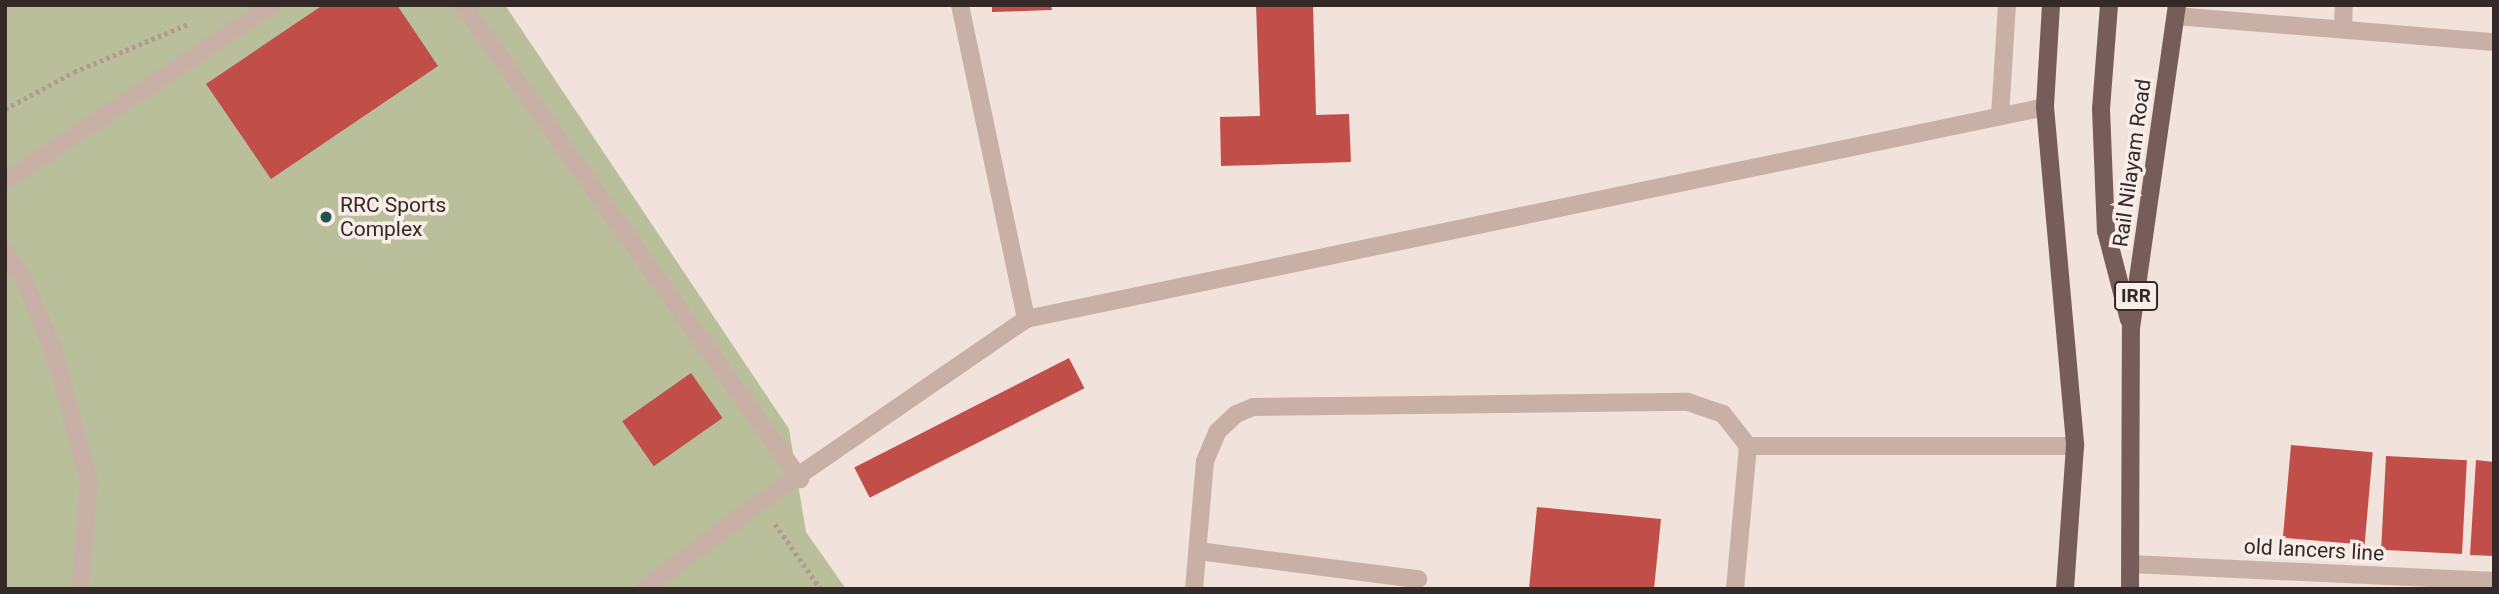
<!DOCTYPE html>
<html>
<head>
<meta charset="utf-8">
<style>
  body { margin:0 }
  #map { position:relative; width:2499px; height:594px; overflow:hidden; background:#f1e2db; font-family:Roboto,sans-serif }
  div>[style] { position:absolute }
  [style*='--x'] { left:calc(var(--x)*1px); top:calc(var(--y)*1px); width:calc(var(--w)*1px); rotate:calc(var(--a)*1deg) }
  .green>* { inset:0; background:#babf9b }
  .building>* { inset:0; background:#c14e48; transform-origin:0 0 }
  .path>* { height:4.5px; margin-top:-2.25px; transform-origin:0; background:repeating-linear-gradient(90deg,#b49991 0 3.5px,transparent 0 7px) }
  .lane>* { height:18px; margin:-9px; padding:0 9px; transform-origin:9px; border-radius:9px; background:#c8b0a7 }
  .street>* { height:18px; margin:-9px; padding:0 9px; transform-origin:9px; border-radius:9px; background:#c8b0a7 }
  .primary>* { height:18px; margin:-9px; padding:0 9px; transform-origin:9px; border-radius:9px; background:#765d59 }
  .dots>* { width:19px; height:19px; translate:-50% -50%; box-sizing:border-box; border:4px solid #f8ede7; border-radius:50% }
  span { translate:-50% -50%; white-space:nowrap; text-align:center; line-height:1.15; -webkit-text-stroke:7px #f8ede7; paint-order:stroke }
  .shield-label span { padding:2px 5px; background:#f8ede7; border:2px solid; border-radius:5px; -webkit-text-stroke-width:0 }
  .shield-label { font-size:19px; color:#352927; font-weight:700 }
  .street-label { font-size:21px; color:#352927 }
  .poi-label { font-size:21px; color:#352927 }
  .left { translate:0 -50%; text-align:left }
  .frame { position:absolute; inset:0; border:7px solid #352927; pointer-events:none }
</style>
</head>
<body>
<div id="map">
  <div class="green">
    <i style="clip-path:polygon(5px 5px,505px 5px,789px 429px,806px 532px,846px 589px,5px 589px)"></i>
  </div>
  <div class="building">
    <i style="clip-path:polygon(323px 5px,397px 5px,438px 66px,271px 179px,206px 84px)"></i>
    <i style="clip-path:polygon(992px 5px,1051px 5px,1052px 10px,992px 12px)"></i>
    <i style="clip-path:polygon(1256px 5px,1313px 5px,1316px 115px,1349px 114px,1351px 162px,1221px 166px,1220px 117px,1260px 116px)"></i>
    <i style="left:1069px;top:358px;width:34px;height:241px;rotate:63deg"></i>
    <i style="left:691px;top:373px;width:55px;height:84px;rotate:55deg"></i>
    <i style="left:2291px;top:445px;width:82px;height:93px;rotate:5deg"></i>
    <i style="left:2386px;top:456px;width:81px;height:94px;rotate:3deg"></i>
    <i style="clip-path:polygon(2476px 460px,2494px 462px,2494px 556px,2470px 555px)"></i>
    <i style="clip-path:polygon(1537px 507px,1661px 519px,1654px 589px,1529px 589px)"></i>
  </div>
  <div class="path">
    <i style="--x:5;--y:109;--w:78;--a:-28.2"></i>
    <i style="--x:74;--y:72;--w:124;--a:-22.8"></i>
    <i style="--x:775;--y:524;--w:80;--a:54.7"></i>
  </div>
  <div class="lane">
    <i style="--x:1748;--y:446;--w:327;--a:0"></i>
    <i style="--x:1198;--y:551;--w:222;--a:7.3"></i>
    <i style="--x:1194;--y:589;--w:128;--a:-85.1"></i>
    <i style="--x:1205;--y:461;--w:33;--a:-67"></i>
    <i style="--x:1218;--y:431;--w:25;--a:-43"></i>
    <i style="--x:1236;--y:414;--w:18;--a:-22"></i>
    <i style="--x:1253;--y:407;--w:435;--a:-0.7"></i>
    <i style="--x:1688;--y:402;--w:37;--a:19"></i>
    <i style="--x:1723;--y:414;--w:41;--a:52"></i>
    <i style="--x:1748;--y:446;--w:144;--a:95.2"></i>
  </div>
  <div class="street">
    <i style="--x:463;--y:5;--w:582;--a:54.59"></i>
    <i style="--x:960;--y:5;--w:321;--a:78.1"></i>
    <i style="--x:2176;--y:16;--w:319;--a:4.7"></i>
    <i style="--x:2343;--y:28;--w:23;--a:-88"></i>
    <i style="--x:2000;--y:116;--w:111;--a:-86.4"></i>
    <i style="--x:5;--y:181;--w:320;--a:-33.4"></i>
    <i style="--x:5;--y:252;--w:34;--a:56"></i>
    <i style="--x:24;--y:280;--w:78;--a:67.4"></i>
    <i style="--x:54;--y:352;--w:135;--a:74.9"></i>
    <i style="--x:89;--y:482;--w:107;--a:94.8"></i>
    <i style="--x:2131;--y:564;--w:363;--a:2.7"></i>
    <i style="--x:644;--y:589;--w:145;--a:-36.9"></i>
    <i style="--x:760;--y:502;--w:323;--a:-34.5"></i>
    <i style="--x:1026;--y:319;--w:1041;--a:-11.75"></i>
  </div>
  <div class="primary">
    <i style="--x:2051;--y:5;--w:102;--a:93.4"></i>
    <i style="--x:2045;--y:107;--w:340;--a:84.9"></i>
    <i style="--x:2075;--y:446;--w:143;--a:94"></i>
    <i style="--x:2109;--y:5;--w:104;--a:94.4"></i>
    <i style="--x:2101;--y:109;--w:122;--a:87.7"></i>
    <i style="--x:2106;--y:231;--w:92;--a:75.5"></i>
    <i style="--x:2130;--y:589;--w:261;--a:-89.8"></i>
    <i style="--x:2131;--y:328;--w:326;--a:-81.9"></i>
  </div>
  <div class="dots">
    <i style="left:326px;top:217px;background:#1f554e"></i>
  </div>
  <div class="shield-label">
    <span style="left:2136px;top:296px">IRR</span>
  </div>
  <div class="street-label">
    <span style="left:2132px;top:163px;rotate:-82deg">Rail Nilayam Road</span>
    <span style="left:2314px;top:550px;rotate:3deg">old lancers line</span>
  </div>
  <div class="poi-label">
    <span class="left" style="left:340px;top:217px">RRC Sports<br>Complex</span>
  </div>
  <div class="frame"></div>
</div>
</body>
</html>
